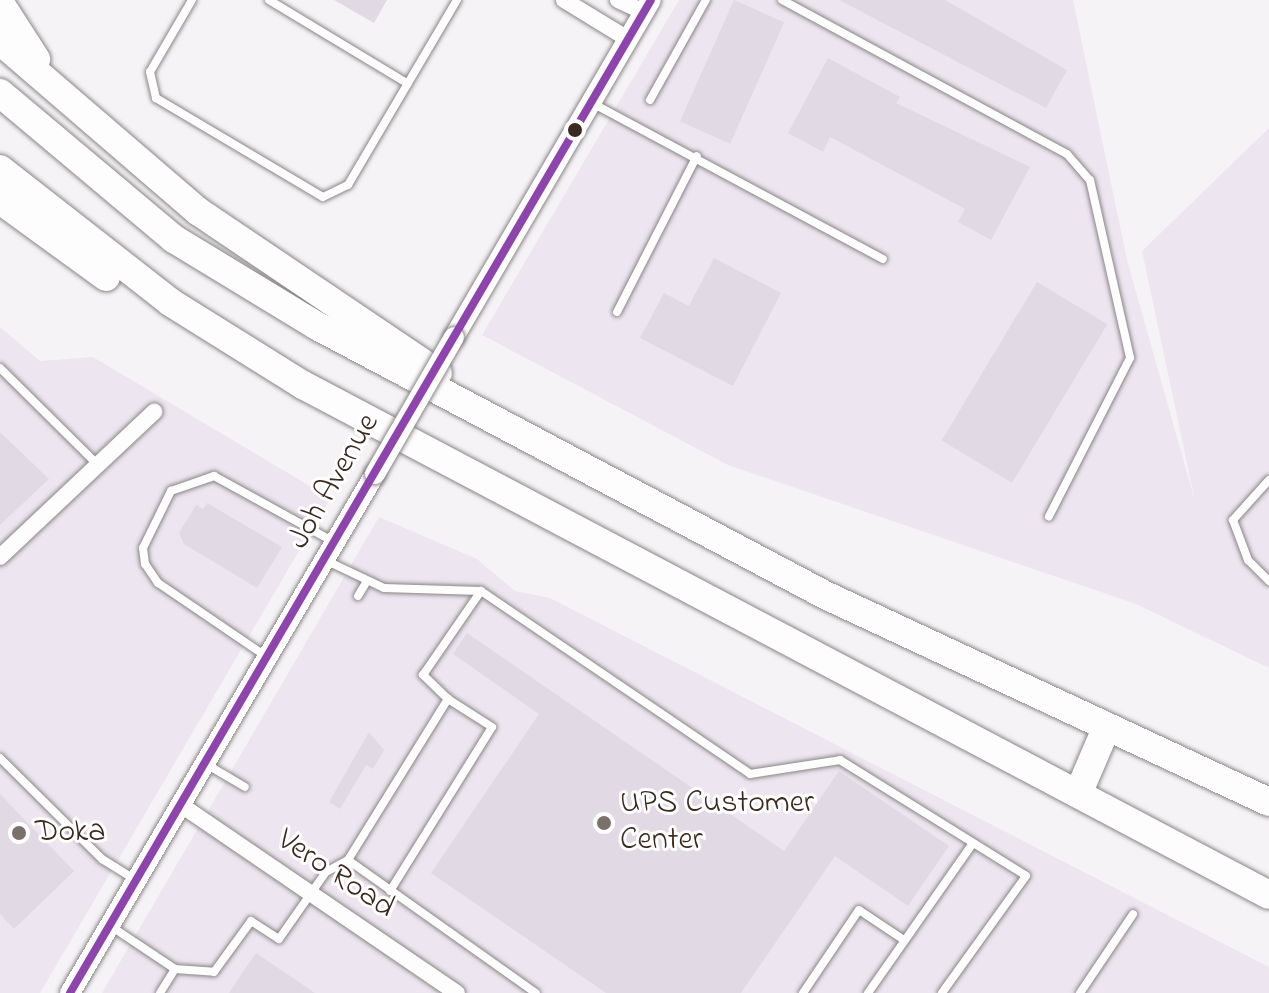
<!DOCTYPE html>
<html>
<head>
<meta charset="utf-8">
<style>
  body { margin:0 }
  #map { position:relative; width:1269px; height:993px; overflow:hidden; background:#f6f3f7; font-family:"Indie Flower",sans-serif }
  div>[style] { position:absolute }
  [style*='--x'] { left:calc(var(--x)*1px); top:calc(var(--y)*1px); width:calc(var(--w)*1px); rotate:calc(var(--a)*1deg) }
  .built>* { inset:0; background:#ede5f0 }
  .building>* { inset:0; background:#e1dae4; transform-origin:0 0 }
  .roads { filter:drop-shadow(0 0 2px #8a8685) drop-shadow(0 0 2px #8a8685) }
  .service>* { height:8px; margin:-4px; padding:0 4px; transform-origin:4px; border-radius:4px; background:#fefdfe }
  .minor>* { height:16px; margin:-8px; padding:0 8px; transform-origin:8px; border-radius:8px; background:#fefdfe }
  .tertiary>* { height:20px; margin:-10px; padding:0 10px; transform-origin:10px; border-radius:10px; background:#fefdfe }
  .motorway>* { height:28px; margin:-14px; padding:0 14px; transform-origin:14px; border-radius:14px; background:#fefdfe }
  .bridges { filter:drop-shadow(0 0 2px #8a8685) drop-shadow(0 0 2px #8a8685) }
  .tertiary-bridge>* { height:20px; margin:-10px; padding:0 10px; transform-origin:10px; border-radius:10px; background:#fefdfe }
  .bus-1>* { height:8px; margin:-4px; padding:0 4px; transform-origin:4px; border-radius:4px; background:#8e44ad }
  .dots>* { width:22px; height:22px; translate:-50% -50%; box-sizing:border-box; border:4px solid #fff; border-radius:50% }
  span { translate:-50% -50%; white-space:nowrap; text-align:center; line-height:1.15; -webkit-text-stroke:6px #fff; paint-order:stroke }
  .street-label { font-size:32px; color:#3b2a1e }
  .poi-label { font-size:32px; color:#3b2a1e }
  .left { translate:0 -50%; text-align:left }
</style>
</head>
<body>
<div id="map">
  <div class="built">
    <i style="clip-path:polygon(679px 0,1073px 0,1127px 260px,1195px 501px,1142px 251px,1269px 128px,1269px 668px,1136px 604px,728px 465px,482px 335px)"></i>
    <i style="clip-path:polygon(0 327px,40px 361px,93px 357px,330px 498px,40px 993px,0 993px)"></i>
    <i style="clip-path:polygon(379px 517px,477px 559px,515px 591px,550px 598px,1269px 967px,1269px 993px,102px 993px)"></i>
  </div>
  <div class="building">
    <i style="clip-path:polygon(334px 0,387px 0,374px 23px)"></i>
    <i style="left:734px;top:0;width:55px;height:133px;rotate:24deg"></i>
    <i style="clip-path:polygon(839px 0,945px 0,1067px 70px,1046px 108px)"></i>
    <i style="clip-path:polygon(828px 58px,900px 97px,896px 103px,1030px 167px,991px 240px,958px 222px,965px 209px,830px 137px,823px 152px,788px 133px)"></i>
    <i style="clip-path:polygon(714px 258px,781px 293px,733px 386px,640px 338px,664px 293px,689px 306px)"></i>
    <i style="left:1037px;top:282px;width:82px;height:185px;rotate:31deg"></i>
    <i style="clip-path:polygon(0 432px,49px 479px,0 525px)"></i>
    <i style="clip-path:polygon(207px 503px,282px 547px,257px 588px,184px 544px,179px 533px,196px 505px,203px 509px)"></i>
    <i style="clip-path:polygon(467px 633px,784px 851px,839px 771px,949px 846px,908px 906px,835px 856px,741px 993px,606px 993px,431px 873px,539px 714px,453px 654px)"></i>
    <i style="clip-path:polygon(369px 732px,384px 750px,373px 769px,366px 765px,340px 809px,329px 802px)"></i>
    <i style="clip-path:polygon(0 794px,74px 871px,14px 929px,0 914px)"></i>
    <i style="clip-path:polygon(256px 953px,315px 993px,229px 993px)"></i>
  </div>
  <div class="roads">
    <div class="service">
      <i style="--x:192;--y:0;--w:83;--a:120.3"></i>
      <i style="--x:150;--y:72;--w:27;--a:77"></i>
      <i style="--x:156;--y:98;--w:194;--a:30.7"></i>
      <i style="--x:323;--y:197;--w:28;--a:-26"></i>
      <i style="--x:348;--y:185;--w:215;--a:-59.5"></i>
      <i style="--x:269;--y:0;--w:162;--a:31.1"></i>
      <i style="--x:782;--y:0;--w:324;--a:28.4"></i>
      <i style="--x:1067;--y:154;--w:35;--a:49"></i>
      <i style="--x:1090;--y:180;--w:182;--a:77.3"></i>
      <i style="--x:1130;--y:358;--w:178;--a:117.1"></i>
      <i style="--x:650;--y:100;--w:115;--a:-60.8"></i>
      <i style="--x:592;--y:103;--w:330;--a:28.2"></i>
      <i style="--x:617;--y:312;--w:175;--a:-62.9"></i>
      <i style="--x:0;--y:368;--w:138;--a:44.7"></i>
      <i style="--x:1269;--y:480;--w:54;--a:132"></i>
      <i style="--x:1233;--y:520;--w:43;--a:69.4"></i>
      <i style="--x:1248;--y:560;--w:30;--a:45"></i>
      <i style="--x:325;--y:560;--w:65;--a:25.4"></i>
      <i style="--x:384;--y:588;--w:97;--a:1.8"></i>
      <i style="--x:481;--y:591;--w:325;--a:34.2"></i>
      <i style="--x:750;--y:774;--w:91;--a:-8.8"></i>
      <i style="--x:840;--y:760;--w:219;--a:31.9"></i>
      <i style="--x:1026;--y:876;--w:144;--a:125.7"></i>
      <i style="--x:358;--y:596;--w:17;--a:-59"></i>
      <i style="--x:267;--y:657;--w:132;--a:-145.8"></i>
      <i style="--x:158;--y:583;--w:23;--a:-124"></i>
      <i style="--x:145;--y:564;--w:16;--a:-97"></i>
      <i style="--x:143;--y:548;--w:64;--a:-63.8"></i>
      <i style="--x:171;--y:491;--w:46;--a:-19.2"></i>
      <i style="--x:214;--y:476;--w:137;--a:28.8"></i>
      <i style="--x:0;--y:758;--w:144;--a:44.7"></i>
      <i style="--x:102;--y:859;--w:40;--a:32"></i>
      <i style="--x:206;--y:764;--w:45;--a:30.5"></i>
      <i style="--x:348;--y:860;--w:190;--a:-58.2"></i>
      <i style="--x:448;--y:699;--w:35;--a:-136"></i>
      <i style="--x:423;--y:675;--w:102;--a:-55.4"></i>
      <i style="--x:390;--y:891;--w:193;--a:-58.1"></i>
      <i style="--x:492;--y:727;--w:52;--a:-147.5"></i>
      <i style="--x:112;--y:927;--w:76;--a:33.7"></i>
      <i style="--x:175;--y:969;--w:28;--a:122"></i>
      <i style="--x:175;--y:969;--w:39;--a:4"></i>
      <i style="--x:214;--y:972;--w:63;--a:-54"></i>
      <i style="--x:251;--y:921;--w:33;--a:33"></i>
      <i style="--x:279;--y:939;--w:82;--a:-55"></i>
      <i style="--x:326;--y:872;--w:25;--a:-29"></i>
      <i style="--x:348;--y:860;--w:230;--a:35.3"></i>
      <i style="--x:803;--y:993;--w:100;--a:-56"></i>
      <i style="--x:859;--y:910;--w:54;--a:33.7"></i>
      <i style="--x:868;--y:993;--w:183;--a:-55"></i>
      <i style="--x:1080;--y:993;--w:95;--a:-56.1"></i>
    </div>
    <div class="minor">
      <i style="--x:564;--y:0;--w:75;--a:31.4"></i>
      <i style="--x:618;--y:0;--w:29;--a:25"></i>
      <i style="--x:0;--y:557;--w:212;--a:-43.3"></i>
      <i style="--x:181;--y:805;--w:334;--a:34.3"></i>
    </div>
    <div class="tertiary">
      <i style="--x:454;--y:337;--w:390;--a:-59.7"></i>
      <i style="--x:70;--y:993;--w:602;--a:-59.56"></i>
    </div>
    <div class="motorway">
      <i style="--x:0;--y:3;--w:67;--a:57.3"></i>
      <i style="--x:0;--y:41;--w:262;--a:40.7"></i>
      <i style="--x:199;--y:212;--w:288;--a:34"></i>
      <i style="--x:0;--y:93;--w:227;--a:40"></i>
      <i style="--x:174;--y:239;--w:167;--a:31.3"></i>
      <i style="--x:317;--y:326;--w:575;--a:27.9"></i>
      <i style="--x:825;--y:595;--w:490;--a:25"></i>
      <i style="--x:0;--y:169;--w:216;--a:38"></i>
      <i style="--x:170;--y:302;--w:157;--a:32"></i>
      <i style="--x:303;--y:385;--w:1092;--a:27.83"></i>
      <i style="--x:0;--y:200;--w:131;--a:36"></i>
      <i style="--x:1078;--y:794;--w:69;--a:-66.8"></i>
    </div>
  </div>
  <div class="bridges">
    <div class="tertiary-bridge">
      <i style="--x:375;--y:474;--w:158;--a:-60"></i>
    </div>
  </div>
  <div class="bus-1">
    <i style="--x:70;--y:993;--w:1150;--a:-59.67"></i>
  </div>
  <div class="dots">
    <i style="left:575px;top:130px;background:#3b2a1e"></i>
    <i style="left:604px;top:823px;background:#7c706a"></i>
    <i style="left:19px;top:833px;background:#7c706a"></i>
  </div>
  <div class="street-label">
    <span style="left:335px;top:482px;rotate:-60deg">Joh Avenue</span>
    <span style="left:335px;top:875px;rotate:34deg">Vero Road</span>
  </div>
  <div class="poi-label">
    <span class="left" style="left:620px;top:823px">UPS Customer<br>Center</span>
    <span class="left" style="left:35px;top:833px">Doka</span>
  </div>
</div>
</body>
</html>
